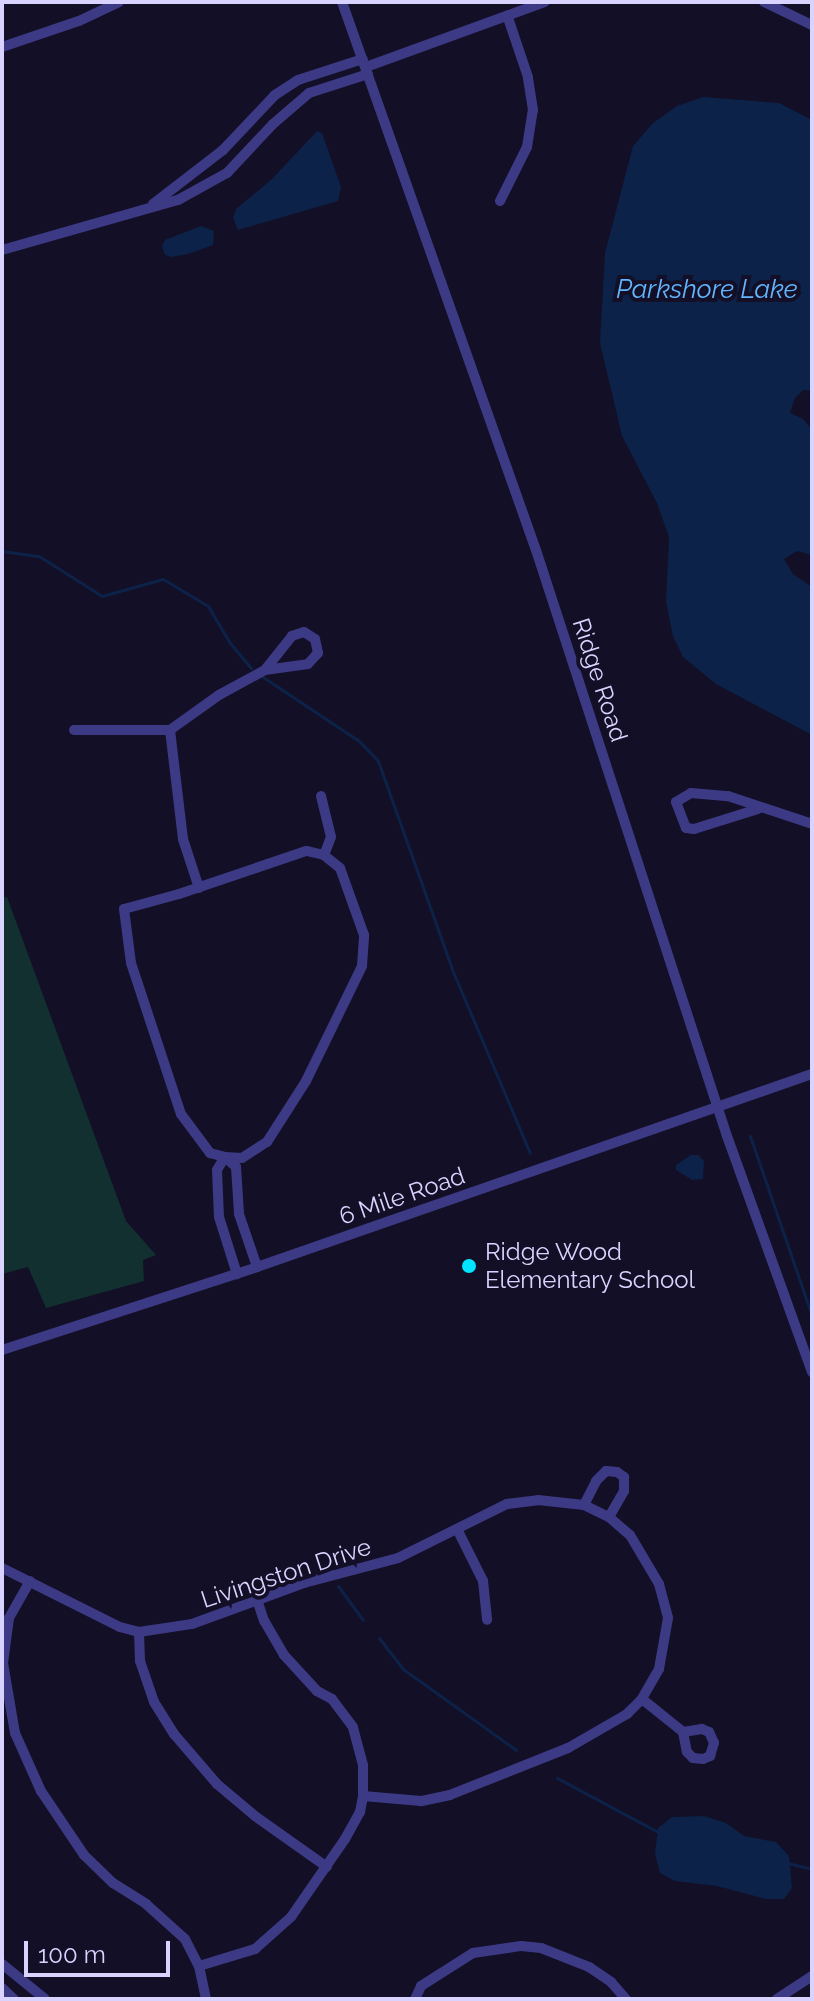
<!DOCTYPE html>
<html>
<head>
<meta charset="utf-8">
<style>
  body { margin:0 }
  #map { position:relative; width:814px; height:2001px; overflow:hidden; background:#130f26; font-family:Raleway,sans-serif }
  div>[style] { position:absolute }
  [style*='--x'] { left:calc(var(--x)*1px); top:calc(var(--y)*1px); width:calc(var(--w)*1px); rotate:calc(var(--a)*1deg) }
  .green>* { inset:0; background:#12302f }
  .water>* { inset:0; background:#0c2248 }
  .stream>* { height:3px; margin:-1.5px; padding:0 1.5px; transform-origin:1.5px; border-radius:1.5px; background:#0c2248 }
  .minor>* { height:10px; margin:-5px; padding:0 5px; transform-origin:5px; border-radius:5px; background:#3d3a85 }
  .dots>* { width:22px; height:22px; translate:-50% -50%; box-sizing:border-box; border:4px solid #130f26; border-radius:50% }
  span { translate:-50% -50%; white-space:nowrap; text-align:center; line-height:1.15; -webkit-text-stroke:8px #130f26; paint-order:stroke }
  .street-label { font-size:24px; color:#d9d4ff }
  .poi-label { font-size:24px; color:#d9d4ff }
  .left { translate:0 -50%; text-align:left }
  .water-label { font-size:26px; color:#62b6ff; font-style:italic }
  .frame { position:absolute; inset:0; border:4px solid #d9d4ff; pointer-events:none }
  .scale { position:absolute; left:24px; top:1941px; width:146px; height:36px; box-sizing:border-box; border:4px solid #d9d4ff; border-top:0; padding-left:10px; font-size:24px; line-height:28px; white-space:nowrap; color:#d9d4ff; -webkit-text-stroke:6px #130f26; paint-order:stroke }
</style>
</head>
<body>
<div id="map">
  <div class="green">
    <i style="clip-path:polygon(7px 897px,126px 1221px,156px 1255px,143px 1260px,144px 1281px,46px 1308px,28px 1267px,2px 1274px,2px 898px)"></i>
  </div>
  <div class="water">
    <i style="clip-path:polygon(703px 97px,779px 103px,812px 120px,812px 391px,803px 390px,795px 398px,790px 413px,803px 419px,812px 430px,812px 555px,797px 551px,784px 559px,793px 574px,812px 587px,812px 735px,716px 684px,683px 657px,673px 636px,666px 602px,669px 537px,657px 503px,622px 436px,600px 343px,605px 253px,633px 146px,653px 123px,677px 106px)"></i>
    <i style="clip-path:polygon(317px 131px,322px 133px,341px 187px,338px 201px,238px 230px,233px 218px,236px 209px,272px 179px)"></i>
    <i style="clip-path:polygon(201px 226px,214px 231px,213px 245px,188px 254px,171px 257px,165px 255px,162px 246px,165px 240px)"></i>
    <i style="clip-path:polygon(691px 1155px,698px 1155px,704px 1161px,703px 1179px,692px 1180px,676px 1170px,676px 1165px)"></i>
    <i style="clip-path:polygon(704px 1816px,726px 1823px,744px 1836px,776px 1842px,789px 1856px,792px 1888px,784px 1899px,766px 1899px,717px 1886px,675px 1881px,660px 1873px,655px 1854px,658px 1828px,672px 1817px)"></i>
  </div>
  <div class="stream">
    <i style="--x:2;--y:551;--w:37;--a:8"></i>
    <i style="--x:39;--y:556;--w:75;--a:32.4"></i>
    <i style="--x:102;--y:596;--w:63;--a:-15.6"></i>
    <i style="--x:163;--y:579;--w:52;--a:31"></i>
    <i style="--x:208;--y:606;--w:43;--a:59.3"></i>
    <i style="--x:230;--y:643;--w:33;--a:50"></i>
    <i style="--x:263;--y:677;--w:115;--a:33.7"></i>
    <i style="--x:359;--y:741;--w:28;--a:46"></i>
    <i style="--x:378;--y:761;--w:226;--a:70.4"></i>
    <i style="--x:454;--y:974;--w:194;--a:67"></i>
    <i style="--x:750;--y:1136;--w:190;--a:71"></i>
    <i style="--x:338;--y:1586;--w:42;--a:53.7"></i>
    <i style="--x:379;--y:1638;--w:39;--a:52"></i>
    <i style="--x:403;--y:1669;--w:139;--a:35.6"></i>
    <i style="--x:557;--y:1778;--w:117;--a:28.1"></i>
    <i style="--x:787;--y:1863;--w:26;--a:13"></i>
  </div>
  <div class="minor">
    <i style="--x:342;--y:2;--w:581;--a:70.51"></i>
    <i style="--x:536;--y:550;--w:616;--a:71.95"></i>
    <i style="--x:727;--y:1136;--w:251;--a:70.2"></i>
    <i style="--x:764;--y:2;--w:53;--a:25.6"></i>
    <i style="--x:2;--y:47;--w:81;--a:-18.7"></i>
    <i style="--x:79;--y:21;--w:44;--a:-25.4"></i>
    <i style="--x:366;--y:67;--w:190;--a:-20"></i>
    <i style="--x:500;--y:201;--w:60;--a:-63.4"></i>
    <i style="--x:527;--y:147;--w:37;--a:-81"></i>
    <i style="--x:533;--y:110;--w:33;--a:-99"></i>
    <i style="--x:528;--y:77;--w:65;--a:-108.7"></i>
    <i style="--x:153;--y:204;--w:88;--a:-37.6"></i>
    <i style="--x:223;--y:150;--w:76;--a:-46.6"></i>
    <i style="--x:275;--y:95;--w:27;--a:-33"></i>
    <i style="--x:298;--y:80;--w:68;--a:-17.9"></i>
    <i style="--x:2;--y:250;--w:183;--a:-15.9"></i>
    <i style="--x:178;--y:200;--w:56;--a:-28.9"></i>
    <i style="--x:227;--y:173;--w:67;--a:-46.8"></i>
    <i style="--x:273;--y:124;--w:48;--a:-40.7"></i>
    <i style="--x:309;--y:93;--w:62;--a:-17.9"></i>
    <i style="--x:74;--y:730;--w:96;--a:0"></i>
    <i style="--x:321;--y:796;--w:42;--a:76.3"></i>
    <i style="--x:331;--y:837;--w:19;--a:111"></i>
    <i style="--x:758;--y:809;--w:67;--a:162.6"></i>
    <i style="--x:694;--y:829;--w:8;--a:-173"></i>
    <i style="--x:686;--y:828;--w:28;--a:-111"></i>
    <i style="--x:676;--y:802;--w:17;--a:-31"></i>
    <i style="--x:691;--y:793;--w:37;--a:5"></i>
    <i style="--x:728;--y:796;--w:89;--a:18.4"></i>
    <i style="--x:199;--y:888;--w:52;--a:-108.1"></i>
    <i style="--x:183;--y:839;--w:110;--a:-96.8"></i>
    <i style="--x:170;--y:730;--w:60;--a:-35.5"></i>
    <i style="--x:219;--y:695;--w:52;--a:-28.5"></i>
    <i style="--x:265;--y:670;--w:43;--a:-7.9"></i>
    <i style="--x:308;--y:664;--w:15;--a:-48"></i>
    <i style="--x:318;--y:653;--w:14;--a:-102"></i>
    <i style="--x:315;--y:639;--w:13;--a:-148"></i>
    <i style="--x:304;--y:632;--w:13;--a:162"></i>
    <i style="--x:292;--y:636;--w:43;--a:128.5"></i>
    <i style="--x:225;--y:1157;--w:17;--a:3"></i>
    <i style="--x:242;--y:1158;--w:30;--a:-33"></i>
    <i style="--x:267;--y:1142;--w:72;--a:-57.4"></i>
    <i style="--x:306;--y:1081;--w:128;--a:-64"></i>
    <i style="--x:362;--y:966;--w:31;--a:-86"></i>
    <i style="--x:364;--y:935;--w:71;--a:-109.7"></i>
    <i style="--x:340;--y:868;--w:21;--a:-141"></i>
    <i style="--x:324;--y:855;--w:18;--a:-167"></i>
    <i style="--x:306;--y:851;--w:134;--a:161.3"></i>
    <i style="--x:179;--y:894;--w:57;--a:164.7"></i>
    <i style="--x:124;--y:909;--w:54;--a:82.6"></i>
    <i style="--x:131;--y:963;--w:159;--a:71.7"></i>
    <i style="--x:181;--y:1114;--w:49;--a:53.4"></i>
    <i style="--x:210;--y:1153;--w:16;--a:15"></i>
    <i style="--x:225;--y:1157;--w:15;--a:42"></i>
    <i style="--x:236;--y:1167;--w:47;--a:86.3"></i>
    <i style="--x:239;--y:1214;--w:56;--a:71.2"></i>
    <i style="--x:225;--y:1157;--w:15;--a:122"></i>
    <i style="--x:217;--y:1170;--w:47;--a:87.6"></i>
    <i style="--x:219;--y:1217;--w:60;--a:72.5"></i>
    <i style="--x:2;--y:1350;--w:268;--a:-18"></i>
    <i style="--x:257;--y:1267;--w:588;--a:-19.18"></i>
    <i style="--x:584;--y:1505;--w:27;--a:-63"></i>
    <i style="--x:596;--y:1481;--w:14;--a:-45"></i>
    <i style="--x:606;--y:1471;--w:11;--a:5"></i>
    <i style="--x:617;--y:1472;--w:9;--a:36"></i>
    <i style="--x:624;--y:1477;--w:14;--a:90"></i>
    <i style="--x:624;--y:1491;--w:30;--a:120"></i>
    <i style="--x:457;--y:1529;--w:58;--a:63.4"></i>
    <i style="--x:483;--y:1581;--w:39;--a:84"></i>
    <i style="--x:2;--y:1568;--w:132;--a:26.6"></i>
    <i style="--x:120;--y:1627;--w:20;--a:15"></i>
    <i style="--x:139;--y:1632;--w:54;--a:-8.6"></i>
    <i style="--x:192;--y:1624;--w:119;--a:-20.1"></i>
    <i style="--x:304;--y:1583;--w:97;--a:-14.9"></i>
    <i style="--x:398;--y:1558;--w:122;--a:-26.4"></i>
    <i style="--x:507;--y:1504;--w:31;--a:-7"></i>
    <i style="--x:538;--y:1500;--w:46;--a:6.2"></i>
    <i style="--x:584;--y:1505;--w:28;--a:26"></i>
    <i style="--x:609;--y:1517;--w:28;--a:41"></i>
    <i style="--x:630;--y:1535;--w:57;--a:59.4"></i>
    <i style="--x:659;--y:1584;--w:35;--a:75"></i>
    <i style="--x:668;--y:1618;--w:52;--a:100"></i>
    <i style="--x:659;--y:1669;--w:34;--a:120"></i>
    <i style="--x:642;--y:1699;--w:21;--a:135"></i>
    <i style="--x:627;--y:1714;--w:68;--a:150"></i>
    <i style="--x:568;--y:1748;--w:127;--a:158.3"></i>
    <i style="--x:450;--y:1795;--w:30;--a:168"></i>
    <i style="--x:421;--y:1801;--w:58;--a:-175.1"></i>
    <i style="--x:30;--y:1581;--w:43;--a:119.6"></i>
    <i style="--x:9;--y:1618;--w:45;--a:97.6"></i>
    <i style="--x:3;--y:1663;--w:71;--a:80.3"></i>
    <i style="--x:15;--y:1733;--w:64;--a:65.9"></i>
    <i style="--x:41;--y:1791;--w:77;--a:56.1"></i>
    <i style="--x:84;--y:1855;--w:40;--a:44"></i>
    <i style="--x:113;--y:1883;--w:39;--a:32"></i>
    <i style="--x:146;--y:1904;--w:52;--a:41.9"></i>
    <i style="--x:185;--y:1939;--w:30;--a:63"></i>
    <i style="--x:199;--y:1966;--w:34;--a:78"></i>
    <i style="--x:139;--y:1632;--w:29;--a:88"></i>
    <i style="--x:140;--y:1661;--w:43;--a:71.1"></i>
    <i style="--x:154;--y:1702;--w:38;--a:58"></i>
    <i style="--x:174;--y:1734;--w:66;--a:49.3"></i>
    <i style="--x:217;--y:1784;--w:50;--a:40.1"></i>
    <i style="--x:255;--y:1816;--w:88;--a:35.3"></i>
    <i style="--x:642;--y:1699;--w:53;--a:38.8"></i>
    <i style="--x:683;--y:1732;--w:20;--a:79"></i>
    <i style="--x:687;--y:1752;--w:8;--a:45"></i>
    <i style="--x:693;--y:1758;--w:10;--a:6"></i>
    <i style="--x:703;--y:1759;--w:8;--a:-23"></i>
    <i style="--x:710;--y:1756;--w:14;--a:-73"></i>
    <i style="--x:714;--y:1743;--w:12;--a:-114"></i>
    <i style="--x:709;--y:1732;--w:8;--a:-157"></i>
    <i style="--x:702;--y:1729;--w:19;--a:171"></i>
    <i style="--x:2;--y:1964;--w:55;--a:39.1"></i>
    <i style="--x:199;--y:1966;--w:59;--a:-16.9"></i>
    <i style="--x:255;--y:1949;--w:48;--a:-41.6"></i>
    <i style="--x:291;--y:1917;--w:95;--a:-55.3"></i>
    <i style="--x:345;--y:1839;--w:31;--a:-61"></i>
    <i style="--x:360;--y:1812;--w:16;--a:-79"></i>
    <i style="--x:363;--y:1796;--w:31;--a:-90"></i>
    <i style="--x:363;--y:1765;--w:39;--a:-105"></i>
    <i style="--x:353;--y:1727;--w:35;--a:-127"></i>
    <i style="--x:332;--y:1699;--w:17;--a:-152"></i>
    <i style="--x:317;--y:1691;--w:49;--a:-132.5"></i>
    <i style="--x:284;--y:1655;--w:39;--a:-120"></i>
    <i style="--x:264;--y:1621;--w:23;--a:-108"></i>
    <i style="--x:2;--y:1988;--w:16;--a:43"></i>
    <i style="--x:415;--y:1999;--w:14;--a:-65"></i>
    <i style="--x:421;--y:1986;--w:62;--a:-32.4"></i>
    <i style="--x:473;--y:1953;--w:49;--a:-8.3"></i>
    <i style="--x:521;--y:1946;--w:20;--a:6"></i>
    <i style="--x:541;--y:1948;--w:52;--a:21.6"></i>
    <i style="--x:589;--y:1967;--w:27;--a:34"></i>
    <i style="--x:611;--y:1982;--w:23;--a:49"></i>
    <i style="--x:777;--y:1999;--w:42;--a:-33.3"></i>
  </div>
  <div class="dots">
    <i style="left:469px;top:1266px;background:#00e5ff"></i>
  </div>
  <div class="street-label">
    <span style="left:600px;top:680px;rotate:72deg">Ridge Road</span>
    <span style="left:402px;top:1196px;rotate:-19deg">6 Mile Road</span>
    <span style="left:286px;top:1573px;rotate:-18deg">Livingston Drive</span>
  </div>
  <div class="poi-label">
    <span class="left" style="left:485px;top:1266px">Ridge Wood<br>Elementary School</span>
  </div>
  <div class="water-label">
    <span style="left:707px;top:290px">Parkshore Lake</span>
  </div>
  <div class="frame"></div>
  <div class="scale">100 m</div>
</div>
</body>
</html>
